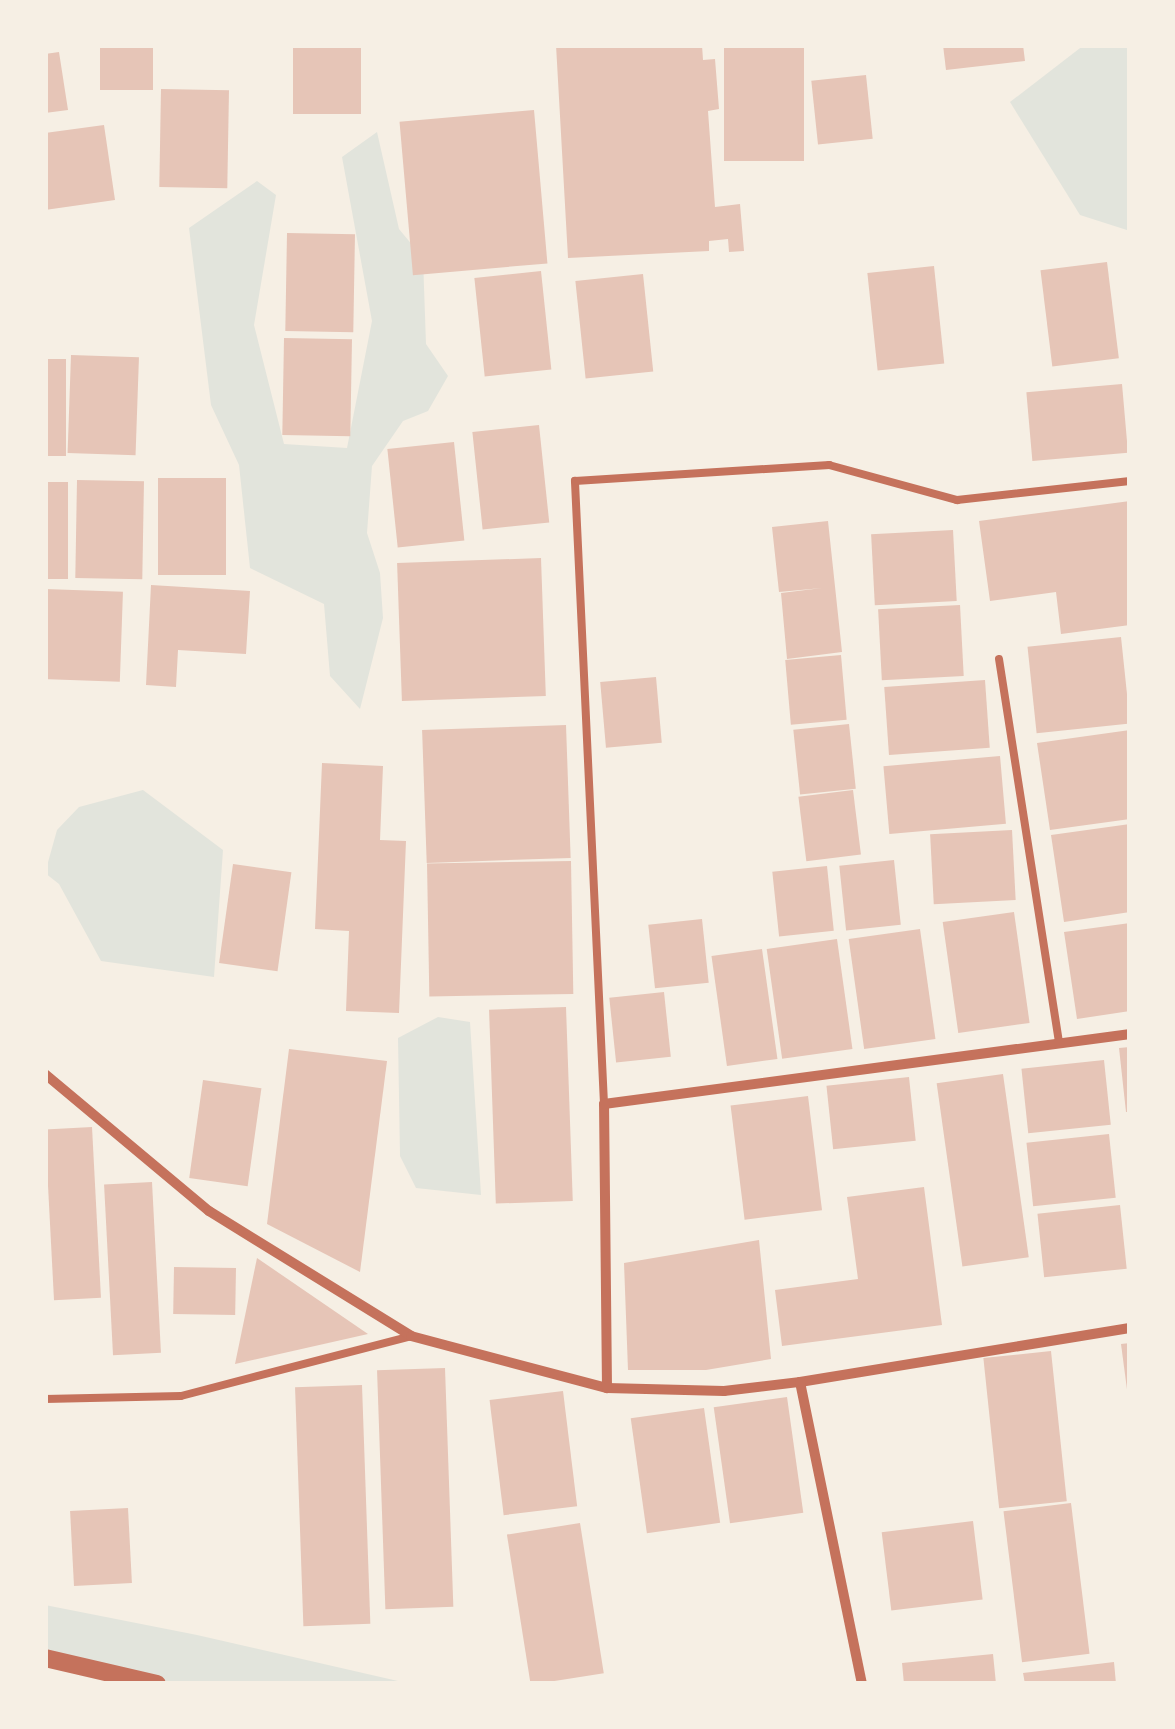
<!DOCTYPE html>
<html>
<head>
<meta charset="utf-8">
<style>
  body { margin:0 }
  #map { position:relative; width:1175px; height:1729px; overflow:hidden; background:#f6efe4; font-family:Jost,sans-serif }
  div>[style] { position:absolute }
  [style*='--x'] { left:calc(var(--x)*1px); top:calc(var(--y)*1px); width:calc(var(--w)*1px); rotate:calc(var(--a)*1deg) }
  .green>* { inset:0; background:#e2e4dc }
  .building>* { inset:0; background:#e6c5b7; transform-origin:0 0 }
  .service>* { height:8px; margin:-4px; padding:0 4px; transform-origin:4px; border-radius:4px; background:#c5725c }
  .minor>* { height:10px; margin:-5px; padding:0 5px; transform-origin:5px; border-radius:5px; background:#c5725c }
  .tertiary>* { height:18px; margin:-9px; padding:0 9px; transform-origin:9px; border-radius:9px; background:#c5725c }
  span { translate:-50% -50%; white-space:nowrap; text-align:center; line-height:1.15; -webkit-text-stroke:8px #f6efe4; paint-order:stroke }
  .frame { position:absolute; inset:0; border:48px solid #f6efe4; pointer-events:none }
</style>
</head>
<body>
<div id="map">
  <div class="green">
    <i style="clip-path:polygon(1084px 45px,1130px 45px,1130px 231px,1080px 215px,1010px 102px)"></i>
    <i style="clip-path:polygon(377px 132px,399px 229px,423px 258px,426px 344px,448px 376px,428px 411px,403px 421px,372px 466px,367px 533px,380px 573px,383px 618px,360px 709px,330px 676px,324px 604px,250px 568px,239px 465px,211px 405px,189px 228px,257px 181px,276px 195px,254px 325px,284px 444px,347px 448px,372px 321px,342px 157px)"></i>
    <i style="clip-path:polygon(143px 790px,223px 850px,214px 977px,101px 961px,59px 884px,45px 873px,57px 830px,79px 807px)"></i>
    <i style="clip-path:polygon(438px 1017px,470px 1022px,481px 1195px,416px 1188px,400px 1156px,398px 1038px)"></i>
    <i style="clip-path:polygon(45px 1605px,197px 1635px,411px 1684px,157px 1684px,45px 1658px)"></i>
  </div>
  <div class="building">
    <i style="left:100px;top:45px;width:53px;height:45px"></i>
    <i style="left:293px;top:45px;width:68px;height:69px"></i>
    <i style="clip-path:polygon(556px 45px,702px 45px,703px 60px,715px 59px,719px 109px,708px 111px,715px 207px,740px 204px,744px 251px,729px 252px,728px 239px,709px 241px,709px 251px,568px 258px)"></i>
    <i style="left:724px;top:45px;width:80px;height:116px"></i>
    <i style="clip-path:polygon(943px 45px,1023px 45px,1025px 61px,946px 70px)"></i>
    <i style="clip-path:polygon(59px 52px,68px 110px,45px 113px,45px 54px)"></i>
    <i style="left:866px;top:75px;width:64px;height:55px;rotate:84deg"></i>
    <i style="left:161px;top:89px;width:68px;height:98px;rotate:1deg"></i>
    <i style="left:534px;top:110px;width:154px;height:135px;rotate:85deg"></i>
    <i style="clip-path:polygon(104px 125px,115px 200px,45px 210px,45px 133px)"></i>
    <i style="left:287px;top:233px;width:68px;height:98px;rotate:1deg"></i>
    <i style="left:1107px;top:262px;width:97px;height:67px;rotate:83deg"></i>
    <i style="left:934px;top:266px;width:98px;height:67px;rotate:84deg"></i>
    <i style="left:541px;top:271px;width:99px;height:67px;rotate:84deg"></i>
    <i style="left:643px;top:274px;width:98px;height:68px;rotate:84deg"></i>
    <i style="left:284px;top:338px;width:68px;height:97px;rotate:1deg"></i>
    <i style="left:71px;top:355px;width:68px;height:98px;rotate:2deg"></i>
    <i style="left:45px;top:359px;width:21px;height:97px"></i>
    <i style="left:1122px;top:384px;width:69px;height:96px;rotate:85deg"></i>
    <i style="left:539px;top:425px;width:98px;height:67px;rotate:84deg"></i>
    <i style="left:454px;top:442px;width:99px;height:67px;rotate:84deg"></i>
    <i style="left:158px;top:478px;width:68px;height:97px"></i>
    <i style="left:77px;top:480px;width:67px;height:98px;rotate:1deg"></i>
    <i style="left:45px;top:482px;width:23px;height:97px"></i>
    <i style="clip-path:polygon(1130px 501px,1130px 625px,1061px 634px,1056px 592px,990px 601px,979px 521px)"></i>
    <i style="clip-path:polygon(828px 521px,842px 652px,787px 659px,781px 593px,822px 588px,779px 592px,772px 527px)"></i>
    <i style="left:953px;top:530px;width:71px;height:82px;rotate:87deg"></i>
    <i style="left:541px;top:558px;width:138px;height:144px;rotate:88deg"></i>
    <i style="clip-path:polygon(151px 585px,250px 591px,246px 654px,178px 650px,176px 687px,146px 685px)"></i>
    <i style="left:45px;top:589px;width:78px;height:90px;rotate:2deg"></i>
    <i style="left:960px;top:605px;width:71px;height:82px;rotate:87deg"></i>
    <i style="left:1121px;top:637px;width:87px;height:94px;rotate:84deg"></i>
    <i style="left:841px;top:655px;width:65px;height:56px;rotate:85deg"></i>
    <i style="left:656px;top:677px;width:66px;height:56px;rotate:85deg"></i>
    <i style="left:985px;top:680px;width:68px;height:101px;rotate:86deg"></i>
    <i style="left:849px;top:724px;width:65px;height:56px;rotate:84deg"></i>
    <i style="left:566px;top:725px;width:133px;height:144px;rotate:88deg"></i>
    <i style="clip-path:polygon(1130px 730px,1130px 819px,1050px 830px,1037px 743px)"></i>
    <i style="left:1000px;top:756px;width:68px;height:117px;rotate:85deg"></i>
    <i style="clip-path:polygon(322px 763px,383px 766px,380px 840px,406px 841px,399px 1013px,346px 1011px,349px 931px,315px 929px)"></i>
    <i style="left:853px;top:790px;width:65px;height:55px;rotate:83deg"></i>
    <i style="clip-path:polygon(1130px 824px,1130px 912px,1064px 922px,1051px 835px)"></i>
    <i style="left:1012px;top:830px;width:70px;height:82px;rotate:87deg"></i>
    <i style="left:894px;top:860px;width:65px;height:55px;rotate:84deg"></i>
    <i style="left:571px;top:861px;width:133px;height:144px;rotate:89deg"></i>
    <i style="left:233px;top:864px;width:59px;height:100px;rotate:8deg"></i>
    <i style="left:827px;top:866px;width:65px;height:55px;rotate:84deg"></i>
    <i style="left:1014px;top:912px;width:112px;height:72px;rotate:82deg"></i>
    <i style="left:702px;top:919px;width:64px;height:54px;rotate:84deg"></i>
    <i style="clip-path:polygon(1130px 923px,1130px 1011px,1077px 1019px,1064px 932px)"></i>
    <i style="left:920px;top:929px;width:111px;height:72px;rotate:82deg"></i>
    <i style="left:837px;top:939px;width:111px;height:71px;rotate:82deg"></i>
    <i style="left:762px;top:949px;width:111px;height:51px;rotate:82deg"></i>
    <i style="left:664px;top:992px;width:65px;height:55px;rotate:84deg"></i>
    <i style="left:566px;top:1007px;width:194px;height:77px;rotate:88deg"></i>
    <i style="clip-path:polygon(1130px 1047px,1130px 1112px,1126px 1112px,1119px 1048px)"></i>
    <i style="clip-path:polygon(289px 1049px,387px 1061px,360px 1272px,267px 1224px)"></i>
    <i style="left:1104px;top:1060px;width:65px;height:83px;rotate:84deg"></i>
    <i style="left:1003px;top:1074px;width:185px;height:67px;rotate:82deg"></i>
    <i style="left:909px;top:1077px;width:64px;height:83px;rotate:84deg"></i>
    <i style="left:203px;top:1080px;width:59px;height:99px;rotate:8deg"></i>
    <i style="left:808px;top:1096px;width:115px;height:78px;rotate:83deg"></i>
    <i style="left:92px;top:1127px;width:171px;height:47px;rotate:87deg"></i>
    <i style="left:1109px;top:1134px;width:64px;height:83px;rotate:84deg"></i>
    <i style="left:152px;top:1182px;width:171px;height:48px;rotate:87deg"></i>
    <i style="clip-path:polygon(924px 1187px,942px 1325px,782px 1346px,775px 1290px,858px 1279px,847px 1197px)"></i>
    <i style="left:1120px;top:1205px;width:64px;height:83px;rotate:84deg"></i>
    <i style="clip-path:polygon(759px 1240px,771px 1359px,706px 1370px,628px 1370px,624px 1263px)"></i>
    <i style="clip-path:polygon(257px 1258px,368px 1334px,235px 1364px)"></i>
    <i style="left:174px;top:1267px;width:62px;height:47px;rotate:1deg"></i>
    <i style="clip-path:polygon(1130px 1343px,1130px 1397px,1128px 1397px,1121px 1344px)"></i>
    <i style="left:1051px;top:1351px;width:151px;height:68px;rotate:84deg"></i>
    <i style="left:445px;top:1368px;width:239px;height:68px;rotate:88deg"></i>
    <i style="left:362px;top:1385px;width:239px;height:67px;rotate:88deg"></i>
    <i style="left:563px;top:1391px;width:116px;height:74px;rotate:83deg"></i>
    <i style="left:787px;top:1397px;width:117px;height:74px;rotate:82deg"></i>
    <i style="left:704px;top:1408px;width:116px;height:74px;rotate:82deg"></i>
    <i style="left:1071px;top:1503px;width:152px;height:68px;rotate:83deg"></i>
    <i style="left:128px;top:1508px;width:75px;height:58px;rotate:87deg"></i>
    <i style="left:973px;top:1521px;width:79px;height:92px;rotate:83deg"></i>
    <i style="left:580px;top:1523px;width:152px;height:74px;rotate:81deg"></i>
    <i style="clip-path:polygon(993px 1654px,996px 1684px,904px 1684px,902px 1663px)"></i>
    <i style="clip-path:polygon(1114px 1662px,1116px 1684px,1025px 1684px,1023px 1673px)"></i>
  </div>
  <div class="service">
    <i style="--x:999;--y:659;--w:389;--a:81.1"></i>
    <i style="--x:604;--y:1104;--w:624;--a:-92.67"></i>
    <i style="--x:575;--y:481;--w:255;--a:-3.6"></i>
    <i style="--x:829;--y:465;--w:133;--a:15.3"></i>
    <i style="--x:957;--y:500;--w:174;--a:-6.3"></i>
    <i style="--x:45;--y:1399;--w:136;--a:-1.3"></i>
    <i style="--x:181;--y:1396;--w:238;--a:-14.6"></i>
  </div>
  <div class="minor">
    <i style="--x:45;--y:1074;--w:214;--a:39.9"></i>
    <i style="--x:209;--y:1211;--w:238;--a:31.7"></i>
    <i style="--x:411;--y:1336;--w:203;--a:14.9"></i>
    <i style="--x:607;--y:1388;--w:117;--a:1.5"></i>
    <i style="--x:724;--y:1391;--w:77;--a:-6.8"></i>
    <i style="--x:800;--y:1382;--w:334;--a:-9.3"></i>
    <i style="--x:800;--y:1382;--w:308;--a:78.4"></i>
    <i style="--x:607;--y:1388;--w:284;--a:-90.6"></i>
    <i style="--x:604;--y:1104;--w:531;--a:-7.58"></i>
  </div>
  <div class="tertiary">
    <i style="--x:45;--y:1658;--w:115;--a:13.1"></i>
  </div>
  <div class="frame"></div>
</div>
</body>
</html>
